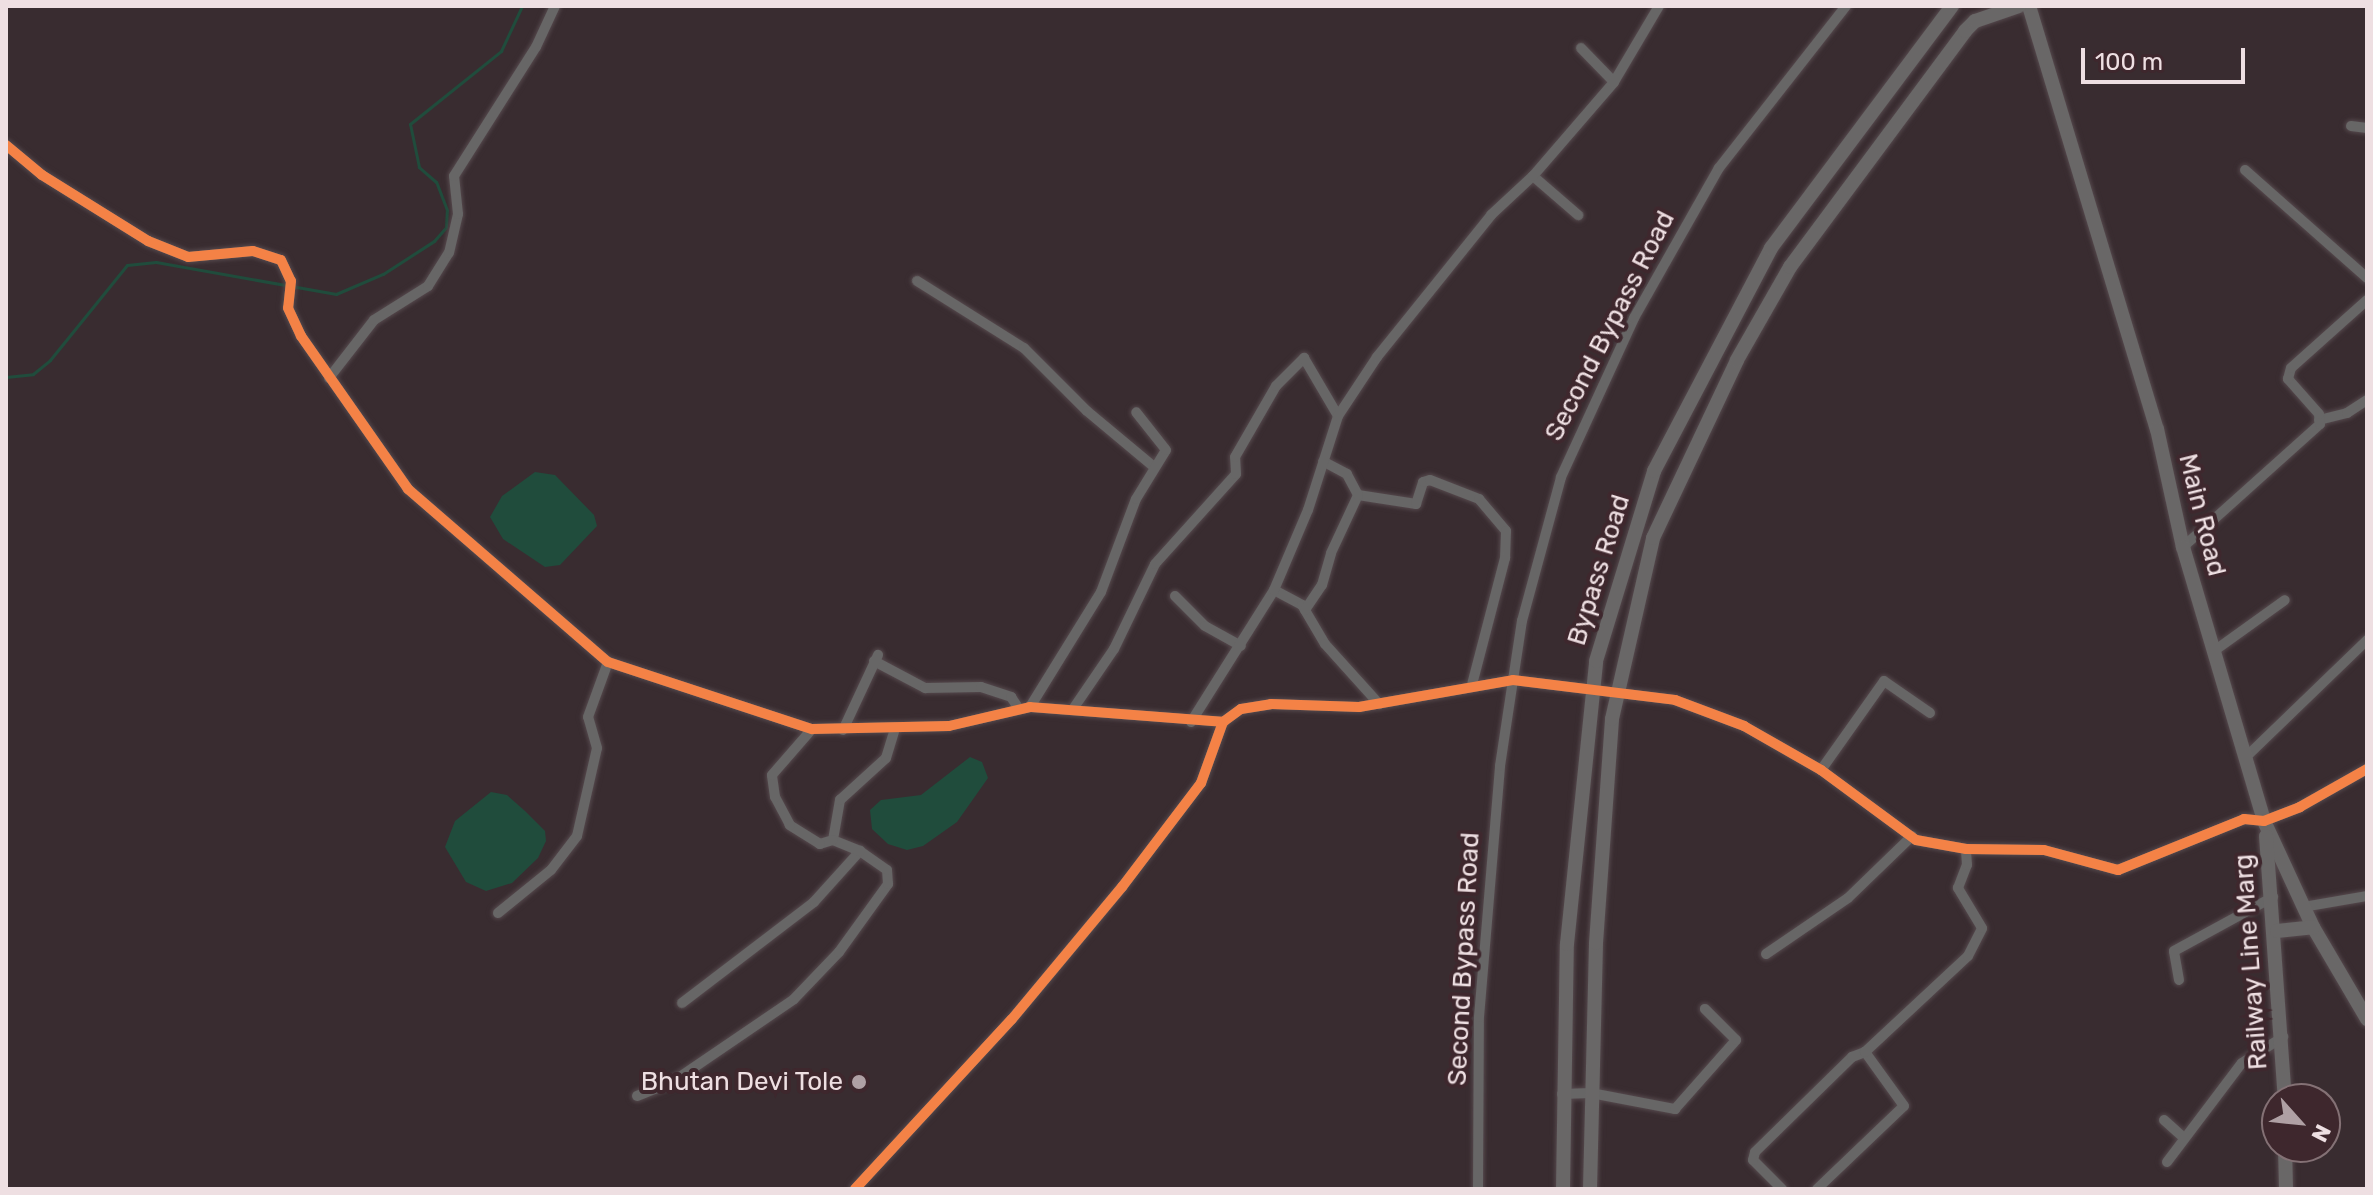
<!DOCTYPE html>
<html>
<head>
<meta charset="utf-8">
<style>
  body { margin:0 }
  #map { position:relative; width:2373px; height:1195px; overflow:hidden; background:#392c30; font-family:Rubik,sans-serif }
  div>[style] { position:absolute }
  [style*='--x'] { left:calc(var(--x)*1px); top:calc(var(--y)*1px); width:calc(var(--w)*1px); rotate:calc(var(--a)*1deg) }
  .water>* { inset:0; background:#204c3c }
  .stream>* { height:3px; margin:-1.5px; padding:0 1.5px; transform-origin:1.5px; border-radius:1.5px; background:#204c3c }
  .roads { filter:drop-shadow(0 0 2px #55494d) drop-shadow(0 0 2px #55494d) }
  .minor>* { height:10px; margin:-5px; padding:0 5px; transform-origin:5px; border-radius:5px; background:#676666 }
  .major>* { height:14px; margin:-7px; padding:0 7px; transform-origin:7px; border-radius:7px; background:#696767 }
  .cycleway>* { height:10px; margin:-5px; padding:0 5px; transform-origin:5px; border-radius:5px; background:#f48246 }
  .dots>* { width:22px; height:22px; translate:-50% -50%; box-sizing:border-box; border:4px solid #3e272d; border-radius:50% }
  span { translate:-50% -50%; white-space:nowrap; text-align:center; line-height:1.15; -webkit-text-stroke:8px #3e272d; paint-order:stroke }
  .street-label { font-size:26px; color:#eedfe2 }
  .poi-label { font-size:26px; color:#eedfe2 }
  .right { translate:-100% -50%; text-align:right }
  .frame { position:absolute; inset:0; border:8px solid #eedfe2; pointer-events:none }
  .north { position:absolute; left:2261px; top:1083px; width:80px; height:80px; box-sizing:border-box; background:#3e272d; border:2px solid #847175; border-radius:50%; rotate:117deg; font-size:22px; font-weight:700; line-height:32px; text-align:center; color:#eedfe2 }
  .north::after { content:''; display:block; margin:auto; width:28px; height:36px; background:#afa0a4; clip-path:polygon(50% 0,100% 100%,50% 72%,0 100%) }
  .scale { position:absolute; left:2081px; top:48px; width:164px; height:36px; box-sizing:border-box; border:4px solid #eedfe2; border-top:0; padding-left:10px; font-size:24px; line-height:28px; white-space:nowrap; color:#eedfe2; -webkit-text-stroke:6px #3e272d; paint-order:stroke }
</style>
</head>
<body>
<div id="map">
  <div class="water">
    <i style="clip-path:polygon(535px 472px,555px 475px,594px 515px,597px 526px,560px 565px,545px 567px,503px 539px,490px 517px,502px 496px)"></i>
    <i style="clip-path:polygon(970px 757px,982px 762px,988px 778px,957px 822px,923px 846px,907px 850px,888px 844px,872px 829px,870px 810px,881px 800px,921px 795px)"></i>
    <i style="clip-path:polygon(491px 792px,507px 795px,525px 811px,545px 831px,546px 841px,538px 858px,512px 883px,486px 891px,466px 882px,445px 847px,455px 821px)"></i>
  </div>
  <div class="stream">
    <i style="--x:6;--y:377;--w:27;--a:-6"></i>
    <i style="--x:33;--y:374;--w:22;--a:-39"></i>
    <i style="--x:50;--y:360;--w:122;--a:-51"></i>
    <i style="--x:127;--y:265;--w:29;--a:-6"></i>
    <i style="--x:156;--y:262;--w:183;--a:10.1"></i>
    <i style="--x:336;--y:294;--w:51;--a:-23.1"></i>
    <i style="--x:383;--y:274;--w:61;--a:-32.9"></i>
    <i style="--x:434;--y:241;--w:18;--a:-49"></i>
    <i style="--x:446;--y:227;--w:17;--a:-87"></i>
    <i style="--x:447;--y:210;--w:30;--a:-111"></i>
    <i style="--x:436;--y:182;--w:23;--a:-139"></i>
    <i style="--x:419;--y:167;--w:44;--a:-101.8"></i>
    <i style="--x:410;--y:124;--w:117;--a:-38.7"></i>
    <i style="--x:501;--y:51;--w:50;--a:-65"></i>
  </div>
  <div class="roads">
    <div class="minor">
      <i style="--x:1581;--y:48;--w:47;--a:45.9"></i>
      <i style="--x:2351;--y:126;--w:16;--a:7"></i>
      <i style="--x:6;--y:145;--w:47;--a:39.8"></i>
      <i style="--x:42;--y:175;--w:125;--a:31.9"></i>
      <i style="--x:148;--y:241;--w:43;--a:21.8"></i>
      <i style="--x:188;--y:257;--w:65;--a:-5.3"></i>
      <i style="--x:253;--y:251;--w:29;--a:18"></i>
      <i style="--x:281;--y:260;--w:23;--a:65"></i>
      <i style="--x:291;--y:281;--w:27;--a:96"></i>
      <i style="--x:288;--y:308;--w:31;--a:65"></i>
      <i style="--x:301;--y:336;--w:187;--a:55"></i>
      <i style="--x:408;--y:489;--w:264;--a:40.9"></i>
      <i style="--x:608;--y:662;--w:215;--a:18.2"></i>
      <i style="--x:812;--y:729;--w:137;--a:-1.3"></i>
      <i style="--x:949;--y:726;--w:83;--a:-13.2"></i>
      <i style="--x:1030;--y:707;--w:194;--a:4.4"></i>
      <i style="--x:2245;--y:170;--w:163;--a:41.5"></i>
      <i style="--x:1533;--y:176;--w:60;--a:40.9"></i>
      <i style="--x:917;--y:281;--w:126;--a:32.1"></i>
      <i style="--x:1024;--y:348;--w:89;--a:45"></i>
      <i style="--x:1087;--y:411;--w:86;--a:39.8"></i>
      <i style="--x:329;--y:378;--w:73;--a:-52.2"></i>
      <i style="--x:374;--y:320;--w:64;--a:-32.2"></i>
      <i style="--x:428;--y:286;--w:39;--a:-58"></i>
      <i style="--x:449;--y:253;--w:40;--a:-77"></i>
      <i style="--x:458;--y:214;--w:38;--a:-96"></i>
      <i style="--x:454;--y:176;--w:153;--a:-57.6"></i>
      <i style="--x:536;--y:47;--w:45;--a:-65.1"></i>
      <i style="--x:2319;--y:420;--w:29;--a:-14"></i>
      <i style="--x:2347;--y:413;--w:24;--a:-33"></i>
      <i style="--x:1358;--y:495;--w:59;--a:8.8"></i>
      <i style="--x:1416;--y:504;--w:23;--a:-72"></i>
      <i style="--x:1423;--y:482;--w:7;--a:-16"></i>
      <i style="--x:1430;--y:480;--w:53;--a:21.2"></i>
      <i style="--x:1479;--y:499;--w:42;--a:49.8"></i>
      <i style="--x:1506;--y:531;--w:27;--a:92"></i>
      <i style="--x:1505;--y:558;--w:131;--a:104.6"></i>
      <i style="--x:2183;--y:547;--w:184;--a:-41.9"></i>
      <i style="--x:2320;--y:424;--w:10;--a:-96"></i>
      <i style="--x:2319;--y:414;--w:47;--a:-131.5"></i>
      <i style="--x:2288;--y:379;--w:11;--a:-75"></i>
      <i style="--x:2291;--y:368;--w:102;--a:-41.8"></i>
      <i style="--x:1274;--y:590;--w:32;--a:28"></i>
      <i style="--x:1302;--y:605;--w:45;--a:59.5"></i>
      <i style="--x:1325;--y:644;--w:81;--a:48"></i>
      <i style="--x:1175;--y:596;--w:42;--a:45"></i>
      <i style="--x:1205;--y:626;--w:41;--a:29.1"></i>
      <i style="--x:1305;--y:610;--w:30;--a:-56"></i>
      <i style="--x:1322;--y:585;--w:33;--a:-74"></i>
      <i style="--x:1331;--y:553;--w:64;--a:-65"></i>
      <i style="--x:1358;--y:495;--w:24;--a:-118"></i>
      <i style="--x:1347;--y:474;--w:27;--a:-152"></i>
      <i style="--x:2214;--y:651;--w:87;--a:-35.7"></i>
      <i style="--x:874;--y:661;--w:58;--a:27.9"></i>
      <i style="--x:925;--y:688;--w:56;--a:-1"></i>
      <i style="--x:981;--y:687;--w:32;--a:18"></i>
      <i style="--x:1011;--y:697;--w:14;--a:56"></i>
      <i style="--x:1030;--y:707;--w:135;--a:-58.3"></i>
      <i style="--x:1101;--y:592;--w:99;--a:-69.4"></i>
      <i style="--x:1136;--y:499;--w:57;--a:-58.5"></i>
      <i style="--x:1166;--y:450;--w:48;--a:-128.3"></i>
      <i style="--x:1073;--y:709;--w:73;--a:-55.7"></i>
      <i style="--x:1114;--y:649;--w:94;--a:-64.2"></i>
      <i style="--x:1155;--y:564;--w:121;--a:-48"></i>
      <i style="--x:1236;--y:474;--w:17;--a:-93"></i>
      <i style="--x:1235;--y:457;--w:82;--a:-60"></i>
      <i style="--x:1276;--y:386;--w:40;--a:-45"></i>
      <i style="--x:1304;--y:358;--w:67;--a:59.6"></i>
      <i style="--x:1191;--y:722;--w:156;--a:-57.8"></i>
      <i style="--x:1274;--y:590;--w:87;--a:-67"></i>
      <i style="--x:1308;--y:510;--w:99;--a:-72.3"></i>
      <i style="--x:1338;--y:416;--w:71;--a:-56.5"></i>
      <i style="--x:1377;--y:357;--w:182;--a:-51.2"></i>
      <i style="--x:1491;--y:215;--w:57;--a:-42.9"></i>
      <i style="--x:1533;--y:176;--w:124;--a:-49.2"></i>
      <i style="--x:1614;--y:82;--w:88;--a:-59.4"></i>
      <i style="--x:843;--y:730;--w:83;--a:-65"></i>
      <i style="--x:2247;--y:756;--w:167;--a:-44"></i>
      <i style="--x:1821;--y:770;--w:109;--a:-54.7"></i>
      <i style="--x:1884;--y:681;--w:56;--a:34.8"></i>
      <i style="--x:833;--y:840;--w:41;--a:-80.1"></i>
      <i style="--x:840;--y:800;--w:62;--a:-42.4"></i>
      <i style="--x:886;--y:758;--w:31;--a:-73"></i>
      <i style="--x:2303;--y:907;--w:65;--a:-9.8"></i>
      <i style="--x:498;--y:913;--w:68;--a:-39.1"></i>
      <i style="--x:551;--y:870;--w:43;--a:-52.6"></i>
      <i style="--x:577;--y:836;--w:90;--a:-77.2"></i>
      <i style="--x:597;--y:748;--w:32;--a:-106"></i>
      <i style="--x:588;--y:717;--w:59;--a:-70"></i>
      <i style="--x:1766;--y:954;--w:99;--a:-34.3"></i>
      <i style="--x:1848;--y:898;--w:89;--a:-44.1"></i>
      <i style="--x:2179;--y:980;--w:29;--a:-100"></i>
      <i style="--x:2174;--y:951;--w:113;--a:-28.6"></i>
      <i style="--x:682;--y:1003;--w:166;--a:-37.4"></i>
      <i style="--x:814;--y:902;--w:69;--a:-48"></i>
      <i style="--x:1562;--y:1094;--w:29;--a:-2"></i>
      <i style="--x:1591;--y:1093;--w:86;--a:10.8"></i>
      <i style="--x:1675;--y:1109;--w:92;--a:-48.5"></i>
      <i style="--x:1736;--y:1040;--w:44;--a:-135"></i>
      <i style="--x:637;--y:1096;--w:40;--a:-22"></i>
      <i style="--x:674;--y:1081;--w:145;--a:-34.3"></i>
      <i style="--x:794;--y:999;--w:65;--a:-46.2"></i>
      <i style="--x:839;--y:952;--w:84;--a:-54.2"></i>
      <i style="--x:888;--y:884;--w:14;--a:-94"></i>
      <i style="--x:887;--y:870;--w:33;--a:-145"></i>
      <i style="--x:860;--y:851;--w:29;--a:-158"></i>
      <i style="--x:833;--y:840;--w:14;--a:163"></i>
      <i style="--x:820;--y:844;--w:36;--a:-148"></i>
      <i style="--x:790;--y:825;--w:32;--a:-118"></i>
      <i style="--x:775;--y:797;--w:22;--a:-98"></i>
      <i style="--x:772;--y:775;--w:61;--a:-49"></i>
      <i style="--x:2164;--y:1120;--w:27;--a:42"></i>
      <i style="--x:2167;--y:1162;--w:124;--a:-52.9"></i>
      <i style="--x:2242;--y:1063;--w:49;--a:-32.4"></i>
      <i style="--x:855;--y:1189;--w:231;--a:-47.3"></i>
      <i style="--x:1012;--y:1019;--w:172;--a:-50.2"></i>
      <i style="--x:1122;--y:887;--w:131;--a:-52.8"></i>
      <i style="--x:1201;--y:783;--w:65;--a:-70.2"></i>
      <i style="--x:1223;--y:722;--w:22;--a:-36"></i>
      <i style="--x:1241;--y:709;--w:30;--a:-9"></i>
      <i style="--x:1271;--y:704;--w:88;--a:2"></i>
      <i style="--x:1359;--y:707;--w:156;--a:-9.9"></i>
      <i style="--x:1513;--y:680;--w:163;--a:7"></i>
      <i style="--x:1675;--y:700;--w:74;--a:20.6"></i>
      <i style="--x:1744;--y:726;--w:89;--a:29.7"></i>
      <i style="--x:1821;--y:770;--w:118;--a:36.4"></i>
      <i style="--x:1916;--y:840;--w:51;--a:10.2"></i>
      <i style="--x:1966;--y:849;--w:78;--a:0.7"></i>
      <i style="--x:2044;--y:850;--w:77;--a:15.1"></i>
      <i style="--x:2118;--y:870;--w:136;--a:-22"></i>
      <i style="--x:2244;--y:819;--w:20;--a:6"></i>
      <i style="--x:2264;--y:821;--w:39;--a:-21"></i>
      <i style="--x:2300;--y:807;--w:77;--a:-29.6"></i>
      <i style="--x:1478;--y:1189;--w:172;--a:-89.7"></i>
      <i style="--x:1479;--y:1017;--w:252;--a:-85.2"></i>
      <i style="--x:1500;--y:766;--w:147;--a:-81.4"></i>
      <i style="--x:1522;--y:621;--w:149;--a:-74.8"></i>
      <i style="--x:1561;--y:477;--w:175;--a:-65.3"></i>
      <i style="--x:1634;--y:318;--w:172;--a:-60.5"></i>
      <i style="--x:1719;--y:168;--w:206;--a:-51.9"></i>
      <i style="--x:1782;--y:1189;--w:41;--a:-135"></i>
      <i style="--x:1753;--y:1160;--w:8;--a:-76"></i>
      <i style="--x:1755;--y:1152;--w:136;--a:-44.4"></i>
      <i style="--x:1852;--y:1057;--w:14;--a:-21"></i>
      <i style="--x:1817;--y:1189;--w:120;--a:-43.7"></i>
      <i style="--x:1904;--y:1106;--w:67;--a:-125.8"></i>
      <i style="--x:1865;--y:1052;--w:141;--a:-43"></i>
      <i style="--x:1968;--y:956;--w:31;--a:-63"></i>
      <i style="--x:1982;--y:928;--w:47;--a:-121"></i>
      <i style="--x:1958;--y:888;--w:25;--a:-69"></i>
      <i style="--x:1967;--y:865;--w:16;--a:-94"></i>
    </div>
    <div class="major">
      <i style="--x:2029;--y:6;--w:442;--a:73.2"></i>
      <i style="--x:2157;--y:429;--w:121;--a:77.6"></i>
      <i style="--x:2183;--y:547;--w:286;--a:73.5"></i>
      <i style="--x:2264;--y:821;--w:117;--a:65.2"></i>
      <i style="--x:2313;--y:927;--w:107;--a:59.6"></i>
      <i style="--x:2266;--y:836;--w:264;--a:85.9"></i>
      <i style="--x:2277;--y:931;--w:36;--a:-6"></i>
      <i style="--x:2285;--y:1147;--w:42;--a:88.6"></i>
      <i style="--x:1563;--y:1189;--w:245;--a:-89.1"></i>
      <i style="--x:1567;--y:944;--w:284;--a:-84.1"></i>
      <i style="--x:1596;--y:661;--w:199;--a:-73"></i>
      <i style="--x:1654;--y:471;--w:252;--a:-62.3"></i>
      <i style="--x:1771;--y:248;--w:302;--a:-53.2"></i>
      <i style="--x:1590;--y:1189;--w:246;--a:-88.6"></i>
      <i style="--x:1596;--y:943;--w:225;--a:-85.9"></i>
      <i style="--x:1612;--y:719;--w:186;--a:-77.2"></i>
      <i style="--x:1653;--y:538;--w:197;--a:-64.7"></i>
      <i style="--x:1737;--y:360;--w:107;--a:-60.3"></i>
      <i style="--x:1790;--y:267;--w:294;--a:-53.4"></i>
      <i style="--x:1965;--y:31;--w:14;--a:-45"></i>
      <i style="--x:1975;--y:21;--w:46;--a:-18.8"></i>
    </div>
  </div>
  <div class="cycleway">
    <i style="--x:6;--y:145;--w:47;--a:39.8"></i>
    <i style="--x:42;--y:175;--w:125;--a:31.9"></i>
    <i style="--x:148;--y:241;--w:43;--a:21.8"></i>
    <i style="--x:188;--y:257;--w:65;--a:-5.3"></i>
    <i style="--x:253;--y:251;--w:29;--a:18"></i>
    <i style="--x:281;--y:260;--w:23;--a:65"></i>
    <i style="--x:291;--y:281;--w:27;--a:96"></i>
    <i style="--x:288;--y:308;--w:31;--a:65"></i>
    <i style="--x:301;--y:336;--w:187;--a:55"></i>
    <i style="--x:408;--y:489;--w:264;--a:40.9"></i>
    <i style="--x:608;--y:662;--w:215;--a:18.2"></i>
    <i style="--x:812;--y:729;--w:137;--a:-1.3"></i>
    <i style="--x:949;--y:726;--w:83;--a:-13.2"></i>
    <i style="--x:1030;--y:707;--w:194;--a:4.4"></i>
    <i style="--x:855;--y:1189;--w:231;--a:-47.3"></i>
    <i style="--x:1012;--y:1019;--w:172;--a:-50.2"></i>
    <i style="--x:1122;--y:887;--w:131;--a:-52.8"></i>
    <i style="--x:1201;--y:783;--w:65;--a:-70.2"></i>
    <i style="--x:1223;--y:722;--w:22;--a:-36"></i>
    <i style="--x:1241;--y:709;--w:30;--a:-9"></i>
    <i style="--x:1271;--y:704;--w:88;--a:2"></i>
    <i style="--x:1359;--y:707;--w:156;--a:-9.9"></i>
    <i style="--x:1513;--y:680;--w:163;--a:7"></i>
    <i style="--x:1675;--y:700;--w:74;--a:20.6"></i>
    <i style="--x:1744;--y:726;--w:89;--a:29.7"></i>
    <i style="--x:1821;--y:770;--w:118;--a:36.4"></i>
    <i style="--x:1916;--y:840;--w:51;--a:10.2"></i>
    <i style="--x:1966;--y:849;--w:78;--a:0.7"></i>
    <i style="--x:2044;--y:850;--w:77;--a:15.1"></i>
    <i style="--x:2118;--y:870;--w:136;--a:-22"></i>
    <i style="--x:2244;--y:819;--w:20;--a:6"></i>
    <i style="--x:2264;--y:821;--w:39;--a:-21"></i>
    <i style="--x:2300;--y:807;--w:77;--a:-29.6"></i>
  </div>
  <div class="dots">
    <i style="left:859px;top:1082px;background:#afa0a4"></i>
  </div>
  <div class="street-label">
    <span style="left:1610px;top:326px;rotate:-63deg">Second Bypass Road</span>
    <span style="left:2202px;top:515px;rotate:76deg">Main Road</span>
    <span style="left:1599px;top:570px;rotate:-73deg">Bypass Road</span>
    <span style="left:1464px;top:959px;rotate:-87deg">Second Bypass Road</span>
    <span style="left:2251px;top:962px;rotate:-94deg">Railway Line Marg</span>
  </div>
  <div class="poi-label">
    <span class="right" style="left:843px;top:1082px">Bhutan Devi Tole</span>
  </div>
  <div class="frame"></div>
  <div class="north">N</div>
  <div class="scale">100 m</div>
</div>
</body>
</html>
